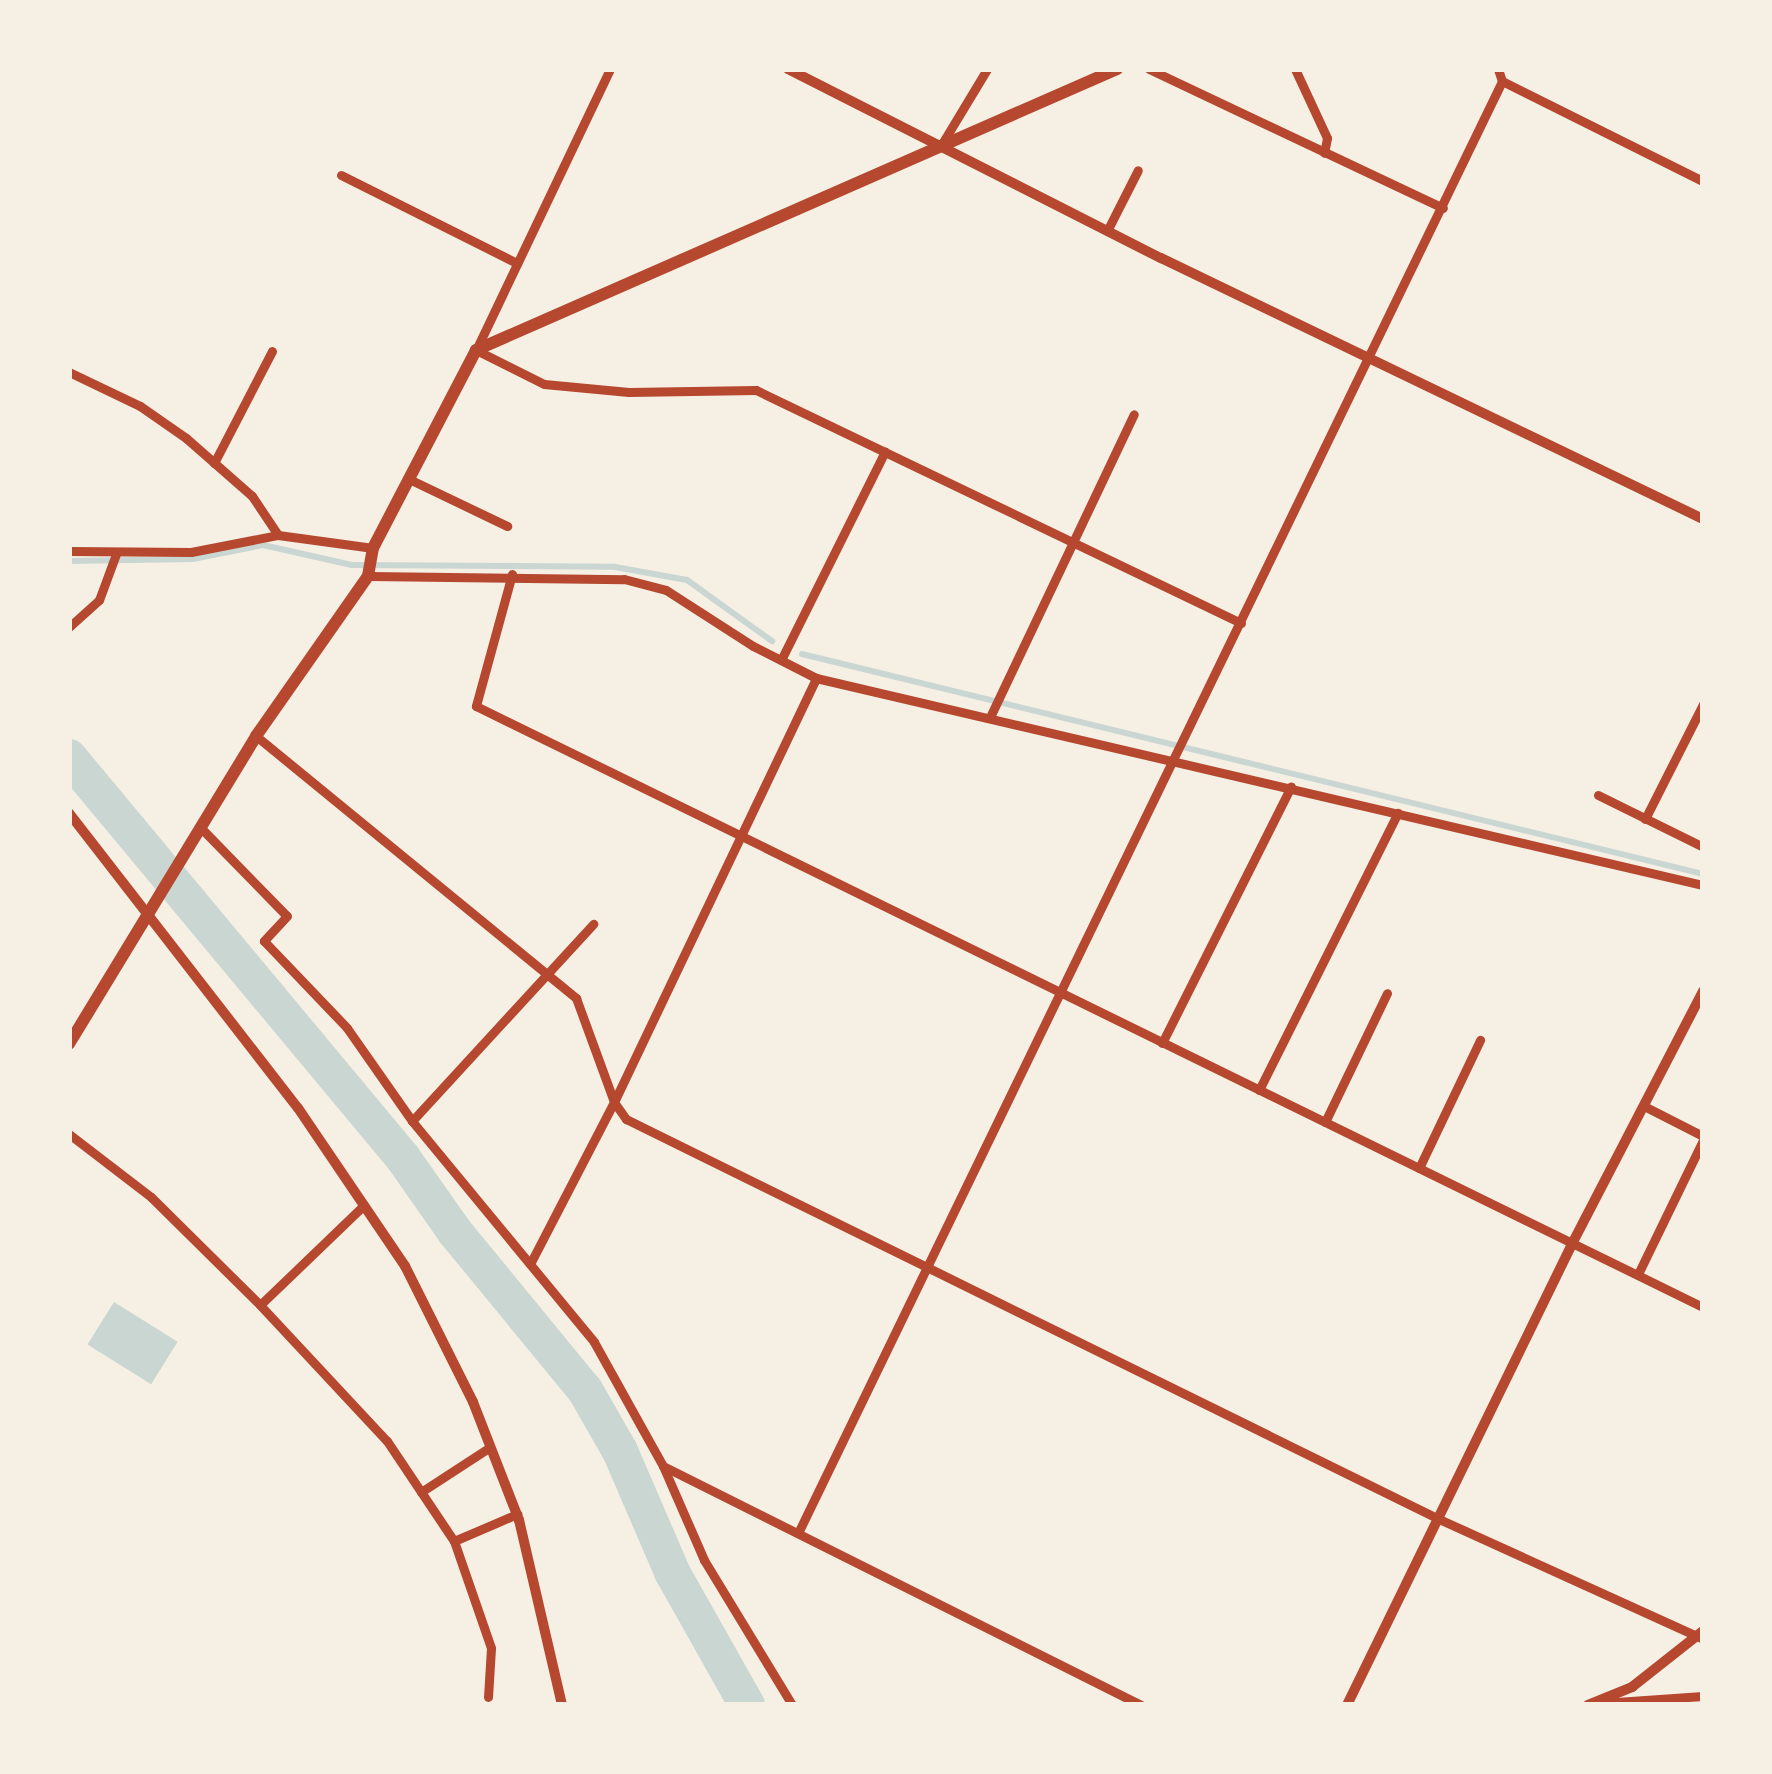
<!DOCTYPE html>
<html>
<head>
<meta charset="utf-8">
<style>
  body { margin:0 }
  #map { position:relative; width:1772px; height:1774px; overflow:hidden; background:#f6efe4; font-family:Inter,sans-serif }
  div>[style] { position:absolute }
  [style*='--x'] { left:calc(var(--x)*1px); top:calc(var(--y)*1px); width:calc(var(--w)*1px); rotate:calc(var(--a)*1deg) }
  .water>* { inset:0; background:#c9d6d2; transform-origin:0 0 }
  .stream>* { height:6px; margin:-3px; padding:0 3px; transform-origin:3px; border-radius:3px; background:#c9d6d2 }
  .river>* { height:36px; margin:-18px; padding:0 18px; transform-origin:18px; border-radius:18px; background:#c9d6d2 }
  .minor>* { height:9px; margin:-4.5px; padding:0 4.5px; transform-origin:4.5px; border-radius:4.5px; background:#b5482f }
  .tertiary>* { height:10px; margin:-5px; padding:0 5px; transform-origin:5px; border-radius:5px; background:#b5482f }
  .secondary>* { height:12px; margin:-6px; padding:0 6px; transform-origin:6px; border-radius:6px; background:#b5482f }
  span { translate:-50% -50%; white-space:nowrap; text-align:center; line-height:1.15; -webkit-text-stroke:10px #f6efe4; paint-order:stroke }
  .frame { position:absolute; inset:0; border:72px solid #f6efe4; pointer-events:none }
</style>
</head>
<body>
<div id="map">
  <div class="water">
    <i style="left:114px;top:1302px;width:75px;height:50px;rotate:32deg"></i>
  </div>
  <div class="stream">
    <i style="--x:69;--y:561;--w:124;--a:-0.9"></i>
    <i style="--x:193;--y:559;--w:71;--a:-11.3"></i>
    <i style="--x:263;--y:545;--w:91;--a:12.7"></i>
    <i style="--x:352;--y:565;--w:263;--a:0.4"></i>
    <i style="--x:615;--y:567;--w:73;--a:10.2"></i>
    <i style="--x:687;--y:580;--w:105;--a:35.7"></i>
    <i style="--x:802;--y:654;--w:927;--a:13.72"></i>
  </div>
  <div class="river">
    <i style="--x:69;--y:757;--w:522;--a:50.21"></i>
    <i style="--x:403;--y:1158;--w:90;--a:54.9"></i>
    <i style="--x:455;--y:1232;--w:205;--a:50.6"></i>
    <i style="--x:585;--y:1390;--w:70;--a:60.2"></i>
    <i style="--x:620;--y:1451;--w:132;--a:66.7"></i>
    <i style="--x:672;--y:1572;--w:153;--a:60.6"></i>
  </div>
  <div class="minor">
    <i style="--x:610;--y:69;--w:311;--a:115.5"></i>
    <i style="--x:476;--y:350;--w:76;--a:26.6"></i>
    <i style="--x:544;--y:384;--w:85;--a:5.4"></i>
    <i style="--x:629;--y:392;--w:127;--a:-0.9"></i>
    <i style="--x:756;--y:390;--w:538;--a:25.66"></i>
    <i style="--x:1149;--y:69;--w:325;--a:25.3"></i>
    <i style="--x:1295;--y:69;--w:76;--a:65.1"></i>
    <i style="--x:1327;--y:138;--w:15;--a:101"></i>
    <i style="--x:1498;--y:69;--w:13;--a:72"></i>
    <i style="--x:1502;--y:81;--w:225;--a:26.5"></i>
    <i style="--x:940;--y:147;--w:91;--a:-58.9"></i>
    <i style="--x:341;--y:175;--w:197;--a:26.6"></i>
    <i style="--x:1107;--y:231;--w:68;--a:-63.1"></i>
    <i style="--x:69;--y:372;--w:79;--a:25.6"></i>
    <i style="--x:140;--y:406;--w:56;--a:34.8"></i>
    <i style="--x:186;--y:438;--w:88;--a:41.3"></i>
    <i style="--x:252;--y:496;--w:47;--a:56.3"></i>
    <i style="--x:214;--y:463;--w:126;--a:-62.6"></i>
    <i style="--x:409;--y:479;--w:109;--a:25.6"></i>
    <i style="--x:69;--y:551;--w:122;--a:0.5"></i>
    <i style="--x:191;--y:552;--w:89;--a:-11.1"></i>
    <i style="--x:278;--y:535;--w:96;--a:7.8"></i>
    <i style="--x:512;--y:574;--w:137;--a:105.3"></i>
    <i style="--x:476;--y:706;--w:1366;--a:26.1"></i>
    <i style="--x:368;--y:576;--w:256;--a:0.7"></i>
    <i style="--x:624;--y:579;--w:43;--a:14.7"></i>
    <i style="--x:666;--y:590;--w:103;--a:32.8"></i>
    <i style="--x:753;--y:646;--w:71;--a:26.9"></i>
    <i style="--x:816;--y:678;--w:911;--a:13.14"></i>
    <i style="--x:69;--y:627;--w:40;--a:-42"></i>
    <i style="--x:99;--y:600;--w:49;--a:-69.7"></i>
    <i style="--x:781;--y:660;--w:233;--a:-63.5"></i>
    <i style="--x:990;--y:717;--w:335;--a:-64.6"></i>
    <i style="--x:256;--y:736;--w:414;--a:39.3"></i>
    <i style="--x:576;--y:998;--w:111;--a:69.9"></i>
    <i style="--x:614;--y:1102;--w:21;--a:55"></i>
    <i style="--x:626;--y:1119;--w:906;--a:26.2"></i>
    <i style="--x:1439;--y:1519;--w:290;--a:24.4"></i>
    <i style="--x:1598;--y:795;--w:117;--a:26.3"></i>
    <i style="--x:1645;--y:819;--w:129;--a:-63.2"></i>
    <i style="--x:200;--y:827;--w:124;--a:45.7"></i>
    <i style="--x:287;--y:916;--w:34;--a:133"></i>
    <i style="--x:264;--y:941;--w:120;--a:46.3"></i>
    <i style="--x:347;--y:1028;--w:113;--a:55"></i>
    <i style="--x:412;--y:1121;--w:286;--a:50.5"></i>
    <i style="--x:594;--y:1342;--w:142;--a:60.9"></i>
    <i style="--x:663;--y:1466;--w:103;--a:66.4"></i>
    <i style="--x:704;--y:1560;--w:170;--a:58.7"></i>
    <i style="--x:1162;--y:1043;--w:287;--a:-63.3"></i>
    <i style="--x:1259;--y:1090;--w:310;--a:-63.4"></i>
    <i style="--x:1644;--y:1106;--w:66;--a:27"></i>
    <i style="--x:412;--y:1121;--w:268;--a:-47.4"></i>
    <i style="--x:1325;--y:1122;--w:143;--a:-64.3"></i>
    <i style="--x:69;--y:1134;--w:103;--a:37.5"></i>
    <i style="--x:151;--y:1197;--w:153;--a:44.7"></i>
    <i style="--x:1419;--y:1168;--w:142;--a:-64.5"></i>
    <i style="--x:364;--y:1205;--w:144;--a:136.1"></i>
    <i style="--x:260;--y:1305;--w:186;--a:47"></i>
    <i style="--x:387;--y:1441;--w:120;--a:56.2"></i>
    <i style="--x:454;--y:1541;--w:113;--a:70.9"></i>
    <i style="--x:491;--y:1648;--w:49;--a:93.5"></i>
    <i style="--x:530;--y:1264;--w:182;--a:-62.6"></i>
    <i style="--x:614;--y:1102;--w:470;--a:-64.5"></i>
    <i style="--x:1638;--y:1274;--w:149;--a:-64.1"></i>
    <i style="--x:663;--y:1466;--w:534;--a:26.57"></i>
    <i style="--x:421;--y:1492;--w:82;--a:-33.1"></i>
    <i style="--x:798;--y:1533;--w:1614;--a:-64.13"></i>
    <i style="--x:454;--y:1541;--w:69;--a:-23.2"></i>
    <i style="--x:1602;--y:1703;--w:101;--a:-4"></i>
  </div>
  <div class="tertiary">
    <i style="--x:788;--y:69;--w:418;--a:26.9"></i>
    <i style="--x:1161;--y:258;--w:602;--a:25.71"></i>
    <i style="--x:69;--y:813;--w:373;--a:52.2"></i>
    <i style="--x:298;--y:1108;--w:191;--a:55.9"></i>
    <i style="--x:405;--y:1266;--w:152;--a:63.4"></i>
    <i style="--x:473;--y:1402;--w:127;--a:68.7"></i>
    <i style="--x:519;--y:1520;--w:190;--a:76.9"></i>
    <i style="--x:1347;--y:1705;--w:515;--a:-63.98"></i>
    <i style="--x:1573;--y:1242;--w:283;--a:-62.6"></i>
    <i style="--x:1588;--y:1705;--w:48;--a:-22.2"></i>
    <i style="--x:1632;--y:1687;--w:90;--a:-38.3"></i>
  </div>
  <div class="secondary">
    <i style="--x:69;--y:1044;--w:360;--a:-58.7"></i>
    <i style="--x:256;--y:736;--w:195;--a:-55"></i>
    <i style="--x:368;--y:576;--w:28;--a:-80"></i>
    <i style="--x:373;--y:548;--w:223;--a:-62.5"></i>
    <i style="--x:476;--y:350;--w:700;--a:-23.67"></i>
  </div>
  <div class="frame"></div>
</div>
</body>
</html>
